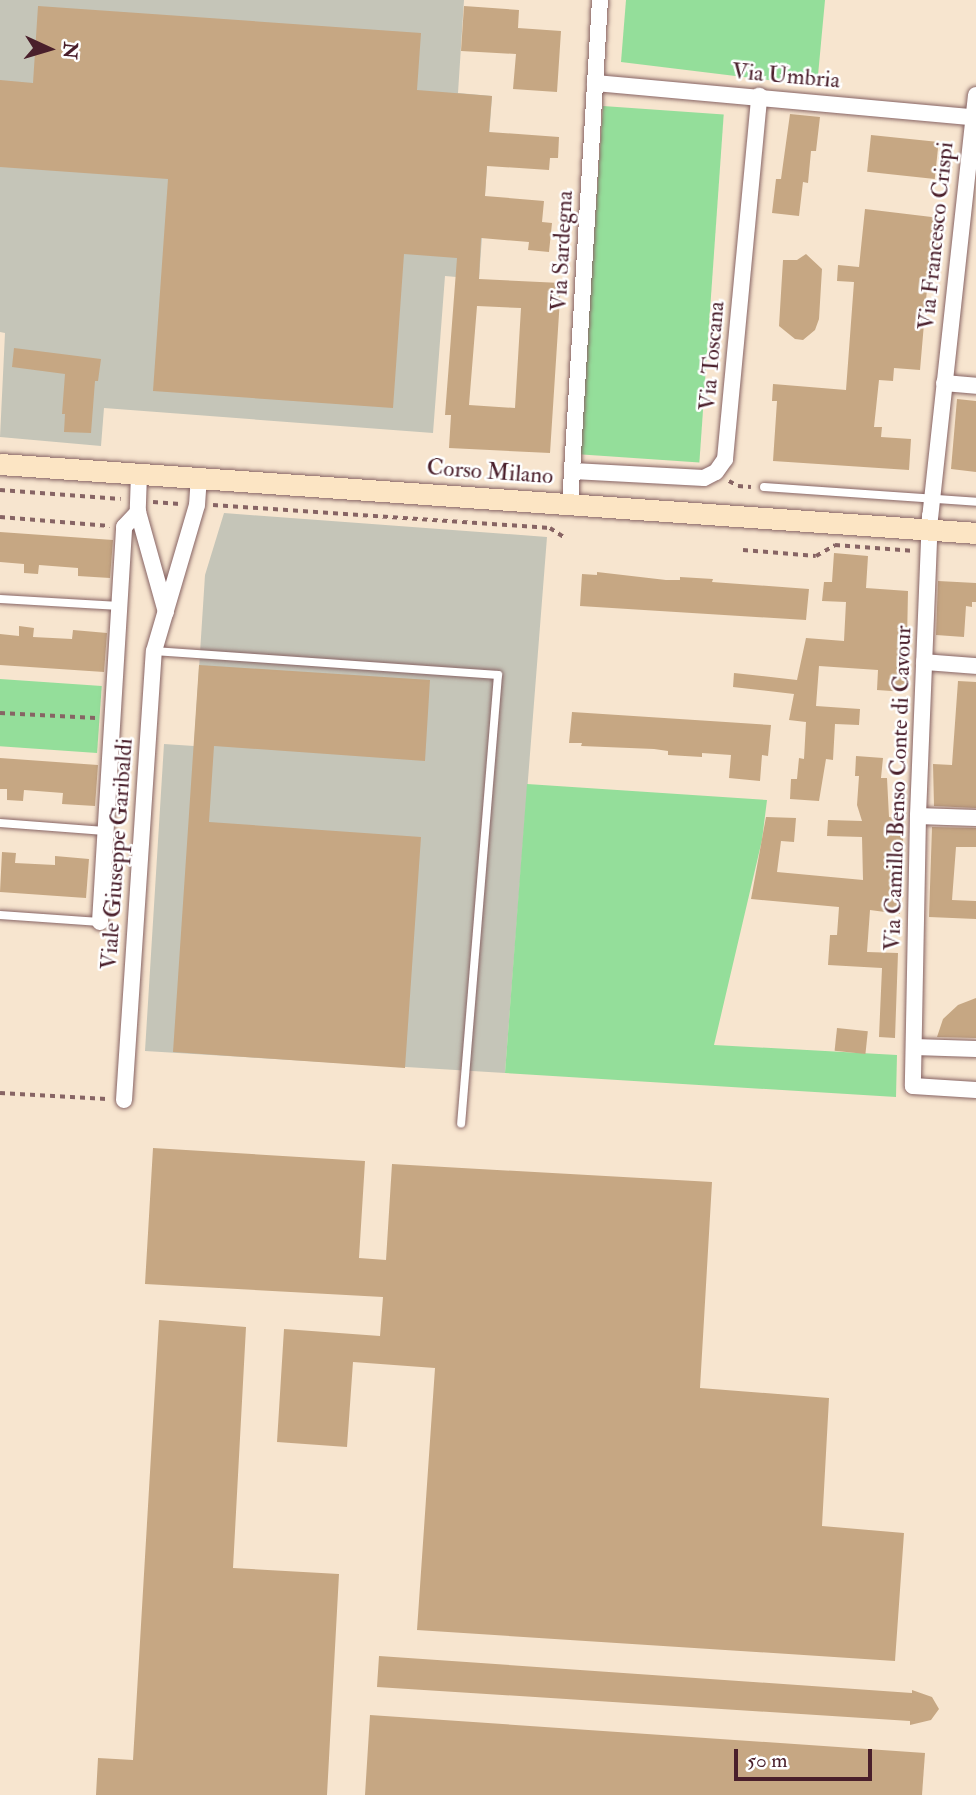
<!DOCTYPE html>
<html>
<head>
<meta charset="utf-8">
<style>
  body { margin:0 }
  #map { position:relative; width:976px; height:1795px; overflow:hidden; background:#f7e5cf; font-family:"IM FELL Double Pica",serif }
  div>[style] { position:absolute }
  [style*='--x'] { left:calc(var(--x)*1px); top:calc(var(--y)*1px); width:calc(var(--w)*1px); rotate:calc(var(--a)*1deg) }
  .industrial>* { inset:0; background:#c5c5b8 }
  .green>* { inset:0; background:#94de9a; transform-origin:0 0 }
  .building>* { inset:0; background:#c6a783; transform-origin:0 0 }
  .path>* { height:3.5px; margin-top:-1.75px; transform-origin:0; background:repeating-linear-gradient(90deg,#876464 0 5px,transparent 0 10px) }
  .roads { filter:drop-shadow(0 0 2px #876464) drop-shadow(0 0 2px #876464) }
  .service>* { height:8px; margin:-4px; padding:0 4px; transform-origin:4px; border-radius:4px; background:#fff }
  .minor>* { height:16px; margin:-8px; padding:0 8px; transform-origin:8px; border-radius:8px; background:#fff }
  .secondary>* { height:21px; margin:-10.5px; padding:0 10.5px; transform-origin:10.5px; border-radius:10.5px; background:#fce5c4 }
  span { translate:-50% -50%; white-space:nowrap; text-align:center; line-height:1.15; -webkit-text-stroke:5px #fff; paint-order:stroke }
  .street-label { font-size:23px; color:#4a1f2b }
  .north { position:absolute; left:14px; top:14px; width:70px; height:70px; -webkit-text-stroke:5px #fff; paint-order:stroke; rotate:94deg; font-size:19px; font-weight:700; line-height:28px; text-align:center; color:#4a1f2b }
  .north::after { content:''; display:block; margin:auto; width:24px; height:32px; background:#4a1f2b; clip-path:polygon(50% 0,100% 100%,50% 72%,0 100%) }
  .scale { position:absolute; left:734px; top:1749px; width:138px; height:32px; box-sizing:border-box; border:4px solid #4a1f2b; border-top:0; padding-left:9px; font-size:21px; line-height:24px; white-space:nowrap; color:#4a1f2b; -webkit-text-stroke:5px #fff; paint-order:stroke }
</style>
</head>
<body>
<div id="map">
  <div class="industrial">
    <i style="clip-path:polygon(0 0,464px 0,458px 93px,492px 96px,479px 279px,445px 276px,433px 433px,104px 408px,101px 446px,0 437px,5px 333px,0 332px)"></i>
    <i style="clip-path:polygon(224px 513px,547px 537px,505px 1073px,145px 1051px,164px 744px,194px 746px,205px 575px)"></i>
  </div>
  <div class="green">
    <i style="clip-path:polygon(626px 0,825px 0,817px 86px,621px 62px)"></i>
    <i style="left:603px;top:106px;width:121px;height:349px;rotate:4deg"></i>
    <i style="left:0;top:679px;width:102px;height:67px;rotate:4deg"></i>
    <i style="clip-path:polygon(527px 784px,767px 800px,762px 840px,714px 1045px,897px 1055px,896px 1097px,505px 1073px)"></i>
  </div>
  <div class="building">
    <i style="clip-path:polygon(evenodd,38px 6px,421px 33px,417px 90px,492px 96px,489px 132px,559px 137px,558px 158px,550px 158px,549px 170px,487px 166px,485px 196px,544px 201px,542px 222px,552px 223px,549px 252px,528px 250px,529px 242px,481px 238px,479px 279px,561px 283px,550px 453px,449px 448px,451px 415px,445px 415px,457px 258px,404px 254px,393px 408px,153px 391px,168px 179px,0 167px,0 80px,33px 83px,38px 6px,477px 306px,521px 308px,515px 408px,469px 405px,477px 306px)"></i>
    <i style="clip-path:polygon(464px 6px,519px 10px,518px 28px,561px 31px,557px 92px,513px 89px,516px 54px,461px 51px)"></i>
    <i style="clip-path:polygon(790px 114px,820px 117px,816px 151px,811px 151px,808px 183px,803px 182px,799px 216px,772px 213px,776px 179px,781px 179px)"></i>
    <i style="left:871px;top:135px;width:68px;height:37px;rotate:6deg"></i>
    <i style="clip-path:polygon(865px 209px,940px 218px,933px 289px,927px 289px,920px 370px,894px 368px,893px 381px,879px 380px,874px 427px,882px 427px,881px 437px,911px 439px,909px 470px,773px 461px,777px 401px,772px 401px,773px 384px,846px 390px,854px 282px,837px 281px,838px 265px,859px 267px)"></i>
    <i style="clip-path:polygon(806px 254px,822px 269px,819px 319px,815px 330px,803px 340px,795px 339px,779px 326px,783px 260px,797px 260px)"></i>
    <i style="clip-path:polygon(14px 348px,101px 359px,98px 381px,95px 381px,91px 433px,64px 432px,65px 414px,62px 414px,65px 374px,12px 367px)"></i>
    <i style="clip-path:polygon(957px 399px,976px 401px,976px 472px,951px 469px)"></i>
    <i style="clip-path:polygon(0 532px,113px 540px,110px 578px,78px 576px,78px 568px,39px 565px,38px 574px,24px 573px,24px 564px,0 562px)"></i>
    <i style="clip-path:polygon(834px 553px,868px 556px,866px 588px,908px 591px,906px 692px,877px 690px,878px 670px,819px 666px,816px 706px,860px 709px,859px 725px,835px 724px,833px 760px,826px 759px,819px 801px,790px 799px,791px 779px,797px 779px,799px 758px,804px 759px,806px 722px,789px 720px,794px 694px,733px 687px,734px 673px,797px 680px,806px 638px,844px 641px,846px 602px,822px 601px,824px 582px,832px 582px)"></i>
    <i style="clip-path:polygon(597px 572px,666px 580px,680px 580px,680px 577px,713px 579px,712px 582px,809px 589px,806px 620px,580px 606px,582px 574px,597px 575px)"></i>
    <i style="clip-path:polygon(938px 581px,976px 583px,976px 602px,972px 602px,972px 607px,966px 606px,964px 637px,936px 635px)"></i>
    <i style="clip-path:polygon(19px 626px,34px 628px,33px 637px,72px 639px,73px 630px,107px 633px,104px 672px,0 665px,0 634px,19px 636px)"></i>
    <i style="clip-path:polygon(199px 665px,430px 680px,425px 761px,214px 746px,209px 822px,421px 837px,405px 1068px,173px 1052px)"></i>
    <i style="clip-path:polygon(958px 681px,976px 682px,976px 808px,934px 806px,933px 764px,952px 765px)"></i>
    <i style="clip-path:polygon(572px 712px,771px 725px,768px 756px,762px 755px,760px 781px,729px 778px,731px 755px,702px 753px,702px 757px,668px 755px,668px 751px,654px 749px,581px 746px,582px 743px,569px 743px)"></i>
    <i style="clip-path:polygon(856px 756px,883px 758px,881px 778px,887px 778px,889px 817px,904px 819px,900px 914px,870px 910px,867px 952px,898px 953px,895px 1038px,879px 1037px,882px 968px,828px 965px,830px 935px,837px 935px,839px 907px,751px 899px,766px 817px,796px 818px,794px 842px,781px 841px,777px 872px,863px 880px,862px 837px,827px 836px,828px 820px,862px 821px,857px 805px,859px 776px,855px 776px)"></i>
    <i style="clip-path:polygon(0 758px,98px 765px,95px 806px,62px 804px,63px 793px,24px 790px,23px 801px,7px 800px,7px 789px,0 789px)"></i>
    <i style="clip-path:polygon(932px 827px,976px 828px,976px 847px,956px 847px,952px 900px,976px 901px,976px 919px,929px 917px)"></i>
    <i style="clip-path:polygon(2px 852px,16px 853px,15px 863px,55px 865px,55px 856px,89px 859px,86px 898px,0 892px)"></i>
    <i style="clip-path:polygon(976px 998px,976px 1038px,937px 1037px,943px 1019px,958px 1005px)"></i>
    <i style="left:837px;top:1028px;width:31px;height:23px;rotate:6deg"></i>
    <i style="clip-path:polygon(153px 1148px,365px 1161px,359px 1258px,386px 1260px,392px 1164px,712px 1182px,700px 1388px,829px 1398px,822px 1526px,904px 1533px,895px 1661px,417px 1630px,435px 1368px,353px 1362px,347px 1447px,277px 1442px,284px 1329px,380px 1336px,383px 1297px,145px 1284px)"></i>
    <i style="clip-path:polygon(159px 1320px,246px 1327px,233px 1568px,339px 1574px,327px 1795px,96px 1795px,98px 1758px,133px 1760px)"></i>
    <i style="clip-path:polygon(379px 1656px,912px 1693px,912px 1690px,932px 1697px,939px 1709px,931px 1720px,910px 1725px,910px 1721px,377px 1687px)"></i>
    <i style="clip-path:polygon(370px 1715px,925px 1753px,922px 1795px,365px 1795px)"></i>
  </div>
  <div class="path">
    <i style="--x:729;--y:481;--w:10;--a:29"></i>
    <i style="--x:738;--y:486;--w:13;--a:4"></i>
    <i style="--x:0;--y:490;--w:121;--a:4.3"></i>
    <i style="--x:153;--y:502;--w:27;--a:4"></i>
    <i style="--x:213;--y:505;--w:338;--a:3.9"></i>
    <i style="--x:550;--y:528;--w:17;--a:33"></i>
    <i style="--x:0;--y:517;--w:110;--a:4.7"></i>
    <i style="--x:743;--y:550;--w:73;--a:4.7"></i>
    <i style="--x:816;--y:556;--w:22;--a:-30"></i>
    <i style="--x:835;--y:545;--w:80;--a:4.3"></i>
    <i style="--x:0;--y:713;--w:96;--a:3"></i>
    <i style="--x:0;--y:1093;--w:107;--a:3.2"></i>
  </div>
  <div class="roads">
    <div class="service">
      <i style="--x:764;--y:487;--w:213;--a:4"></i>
      <i style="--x:0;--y:599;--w:120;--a:3.3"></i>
      <i style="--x:154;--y:651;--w:345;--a:4"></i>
      <i style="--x:498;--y:675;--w:450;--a:94.7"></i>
      <i style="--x:0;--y:823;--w:105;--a:4.4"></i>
      <i style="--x:0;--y:915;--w:100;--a:4"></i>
    </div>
    <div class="minor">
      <i style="--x:595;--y:83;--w:379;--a:5.2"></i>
      <i style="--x:976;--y:95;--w:424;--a:96.2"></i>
      <i style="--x:930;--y:516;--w:300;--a:92.3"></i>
      <i style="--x:918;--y:816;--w:270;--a:91.1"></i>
      <i style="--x:913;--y:1086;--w:63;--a:3.6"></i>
      <i style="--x:944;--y:383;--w:32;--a:5"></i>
      <i style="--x:573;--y:471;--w:131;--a:3.1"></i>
      <i style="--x:704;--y:478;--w:13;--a:-27"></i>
      <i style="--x:716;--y:472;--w:16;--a:-55"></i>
      <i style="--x:725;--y:459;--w:365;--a:-84.6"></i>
      <i style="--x:139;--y:474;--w:38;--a:92"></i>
      <i style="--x:138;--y:512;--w:104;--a:74.4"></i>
      <i style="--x:570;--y:505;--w:506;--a:-86.6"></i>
      <i style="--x:924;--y:662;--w:52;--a:4.4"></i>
      <i style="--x:918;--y:816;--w:58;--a:2"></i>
      <i style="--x:100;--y:922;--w:396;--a:-86.5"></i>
      <i style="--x:124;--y:527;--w:21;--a:-47"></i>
      <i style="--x:914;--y:1047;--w:62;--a:1.8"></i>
      <i style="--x:124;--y:1100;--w:450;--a:-86.2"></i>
      <i style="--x:154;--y:651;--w:152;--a:-73.6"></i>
      <i style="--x:197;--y:505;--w:27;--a:-86"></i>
    </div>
    <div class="secondary">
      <i style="--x:0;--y:464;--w:978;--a:4.04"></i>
    </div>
  </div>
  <div class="street-label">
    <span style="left:786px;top:76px;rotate:5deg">Via Umbria</span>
    <span style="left:936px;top:236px;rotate:-84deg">Via Francesco Crispi</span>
    <span style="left:562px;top:251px;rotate:-87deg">Via Sardegna</span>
    <span style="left:712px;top:356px;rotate:-85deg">Via Toscana</span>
    <span style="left:490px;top:472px;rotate:4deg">Corso Milano</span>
    <span style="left:898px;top:788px;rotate:-88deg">Via Camillo Benso Conte di Cavour</span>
    <span style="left:117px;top:854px;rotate:-86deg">Viale Giuseppe Garibaldi</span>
  </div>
  <div class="north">N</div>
  <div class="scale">50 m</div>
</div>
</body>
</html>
